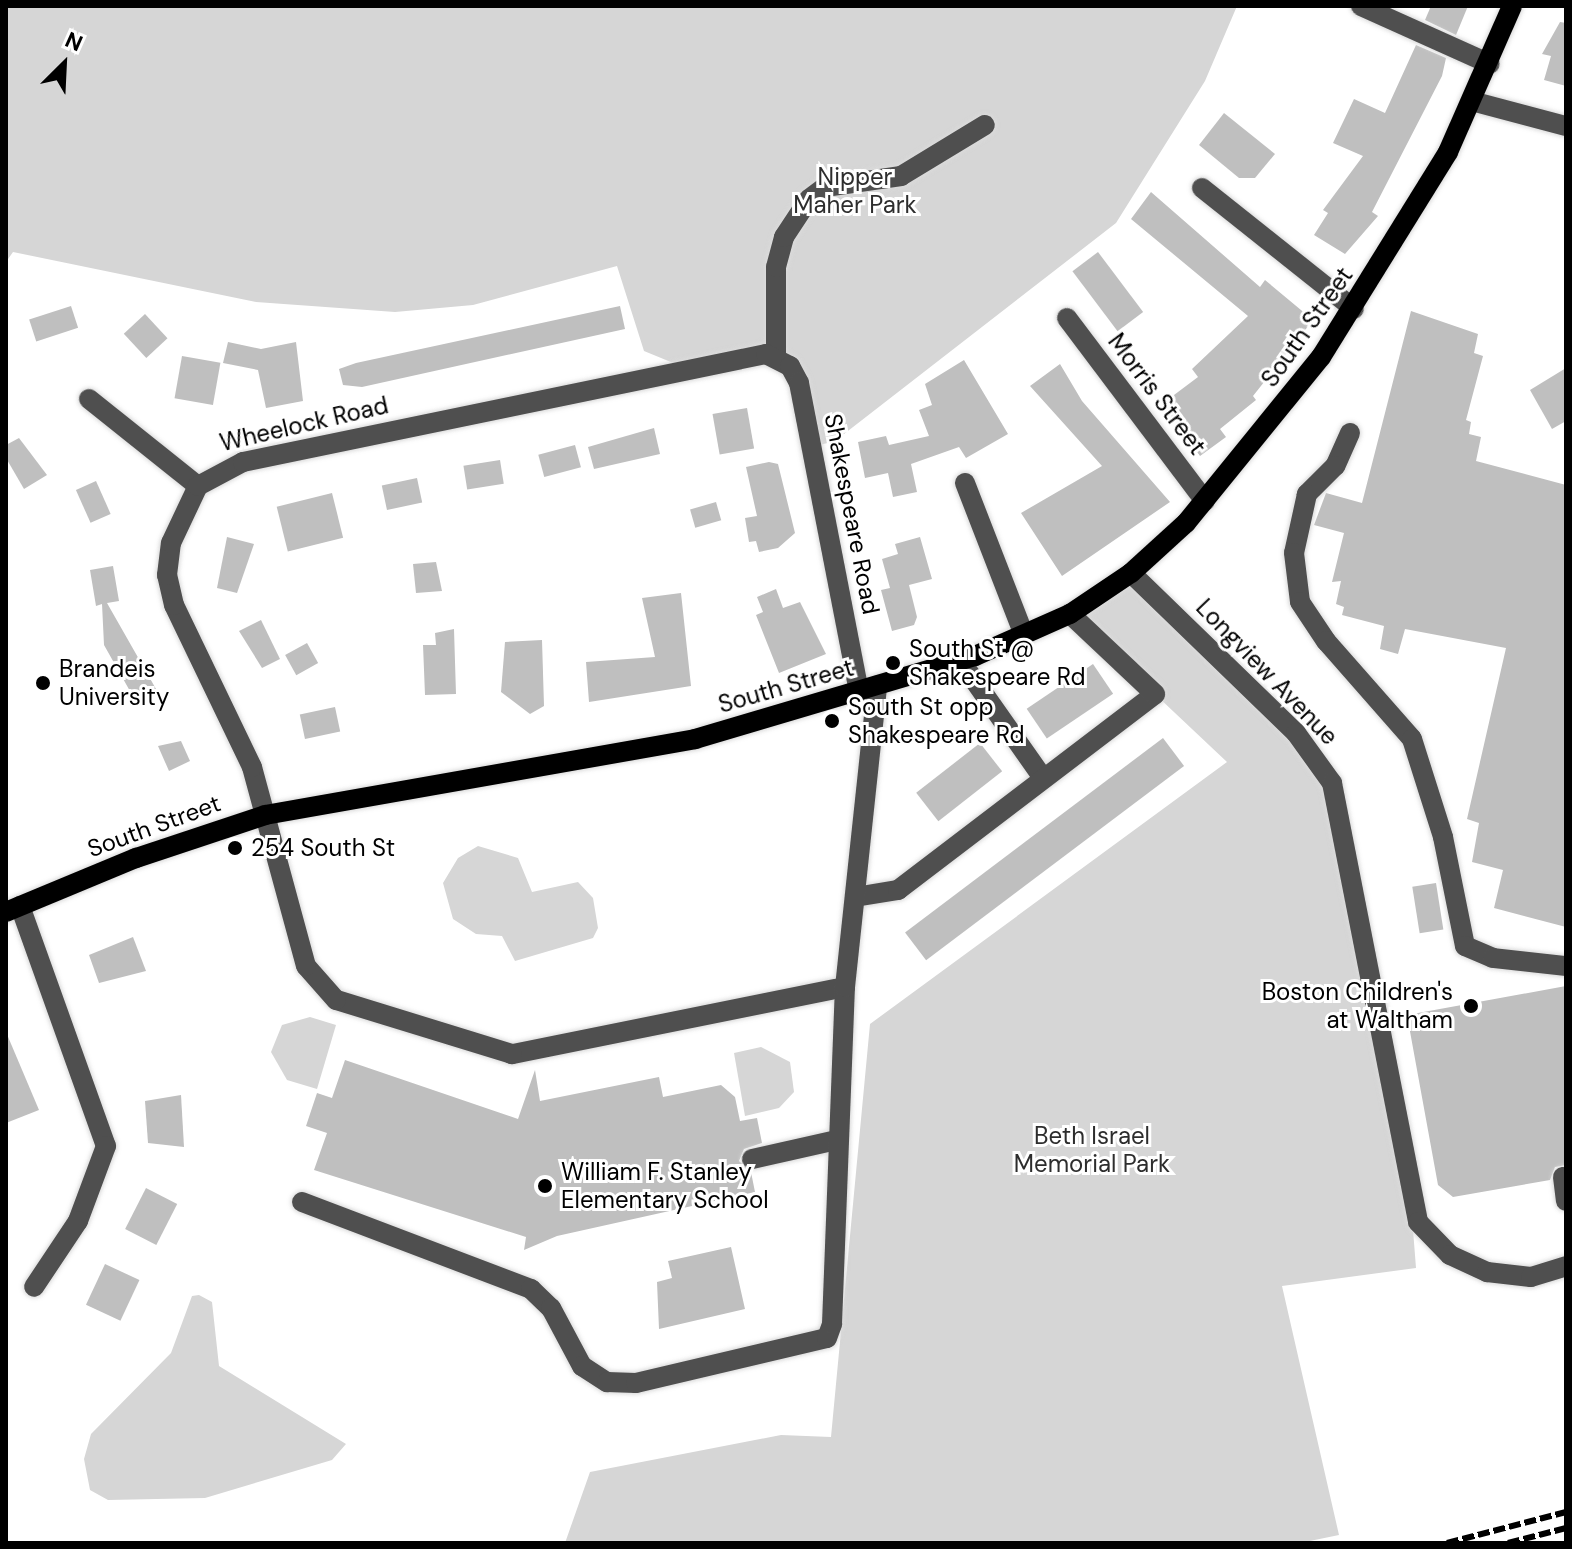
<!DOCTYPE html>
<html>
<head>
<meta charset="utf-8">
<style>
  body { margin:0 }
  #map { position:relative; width:1572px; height:1549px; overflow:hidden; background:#fff; font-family:"DM Sans",sans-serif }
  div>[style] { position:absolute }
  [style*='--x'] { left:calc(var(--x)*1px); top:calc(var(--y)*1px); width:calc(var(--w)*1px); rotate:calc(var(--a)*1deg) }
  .green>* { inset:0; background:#d6d6d6 }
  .building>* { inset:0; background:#bfbfbf; transform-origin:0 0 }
  .roads { filter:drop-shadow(0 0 2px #dbdbdb) drop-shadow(0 0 2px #dbdbdb) }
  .minor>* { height:20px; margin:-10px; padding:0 10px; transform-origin:10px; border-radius:10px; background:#4f4f4f }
  .major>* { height:20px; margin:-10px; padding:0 10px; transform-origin:10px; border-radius:10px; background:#000 }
  .rail>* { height:6px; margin-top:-3px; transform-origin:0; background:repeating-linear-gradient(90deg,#000 0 12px,transparent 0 16px) }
  .dots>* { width:22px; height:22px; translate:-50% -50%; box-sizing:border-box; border:4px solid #fff; border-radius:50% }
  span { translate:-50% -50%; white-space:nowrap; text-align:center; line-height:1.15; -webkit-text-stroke:6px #fff; paint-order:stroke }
  .park-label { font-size:24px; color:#2d2d2d }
  .street-label { font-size:24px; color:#000 }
  .poi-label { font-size:24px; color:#000 }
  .left { translate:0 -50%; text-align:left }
  .right { translate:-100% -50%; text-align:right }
  .frame { position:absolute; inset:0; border:8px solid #000; pointer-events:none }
  .north { position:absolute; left:24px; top:24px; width:80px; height:80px; -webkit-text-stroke:6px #fff; paint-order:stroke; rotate:24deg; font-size:22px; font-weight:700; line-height:32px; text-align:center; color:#000 }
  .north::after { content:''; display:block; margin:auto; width:28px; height:36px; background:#000; clip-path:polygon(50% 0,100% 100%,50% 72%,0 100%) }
</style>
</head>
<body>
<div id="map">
  <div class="green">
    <i style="clip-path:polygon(6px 6px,1237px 6px,1205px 81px,1116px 223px,835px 441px,812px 447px,784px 361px,683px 367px,644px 351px,617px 266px,473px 305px,395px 312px,256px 302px,13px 252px,6px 262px)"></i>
    <i style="clip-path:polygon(1131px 573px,1321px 763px,1411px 1204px,1416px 1268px,1282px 1286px,1339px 1535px,1300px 1543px,565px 1543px,590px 1472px,781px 1435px,831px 1437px,870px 1024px,1227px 762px,1070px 614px)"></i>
    <i style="clip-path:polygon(478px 846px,518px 858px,532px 892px,578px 882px,593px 898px,598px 928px,593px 938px,515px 961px,502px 936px,476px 934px,453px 919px,443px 883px,458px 858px)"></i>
    <i style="clip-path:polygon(310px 1017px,336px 1025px,317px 1089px,287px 1080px,271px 1052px,282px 1025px)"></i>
    <i style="clip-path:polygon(761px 1047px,790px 1062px,794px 1092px,779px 1108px,745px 1116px,734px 1053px)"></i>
    <i style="clip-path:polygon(199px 1295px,212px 1302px,219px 1366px,346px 1444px,332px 1460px,205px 1498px,108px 1500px,90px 1490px,84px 1459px,91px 1434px,171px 1353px,192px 1296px)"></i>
  </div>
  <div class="building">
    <i style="clip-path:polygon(1431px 6px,1468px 6px,1456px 35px,1425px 20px)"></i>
    <i style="clip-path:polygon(1560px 22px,1566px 23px,1566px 86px,1544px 80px,1551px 56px,1542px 54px)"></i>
    <i style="clip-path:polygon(1416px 45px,1446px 58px,1442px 76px,1372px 212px,1378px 216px,1345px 254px,1314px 235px,1328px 213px,1323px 210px,1363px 156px,1333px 143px,1354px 99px,1385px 113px)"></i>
    <i style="clip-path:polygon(1224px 113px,1275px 154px,1255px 178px,1239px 178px,1199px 145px)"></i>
    <i style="clip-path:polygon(1151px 192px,1260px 287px,1265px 280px,1313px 320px,1253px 396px,1256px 400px,1220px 429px,1226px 437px,1200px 456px,1162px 404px,1198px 377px,1192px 369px,1248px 316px,1131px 219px)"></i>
    <i style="left:1098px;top:252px;width:75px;height:32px;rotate:53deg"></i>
    <i style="left:71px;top:306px;width:23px;height:44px;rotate:72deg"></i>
    <i style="clip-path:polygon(620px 306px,625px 329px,362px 387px,343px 385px,339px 369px,356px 363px)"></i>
    <i style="clip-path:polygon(1411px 311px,1478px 334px,1474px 353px,1483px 356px,1466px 420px,1471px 422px,1469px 434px,1481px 437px,1476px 461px,1566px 485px,1566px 927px,1494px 908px,1503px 870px,1472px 862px,1479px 823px,1467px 819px,1506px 648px,1405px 629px,1398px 654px,1380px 649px,1384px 626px,1342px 615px,1344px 607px,1336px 604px,1341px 581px,1332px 582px,1344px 533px,1314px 525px,1326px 493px,1362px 503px)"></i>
    <i style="left:145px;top:314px;width:33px;height:29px;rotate:47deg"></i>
    <i style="clip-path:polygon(228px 342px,261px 349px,296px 342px,303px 401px,266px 408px,258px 370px,223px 363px)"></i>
    <i style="left:182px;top:356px;width:39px;height:43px;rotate:10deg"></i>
    <i style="clip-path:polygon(964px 360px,1008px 434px,966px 458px,959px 447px,911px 464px,917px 492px,893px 497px,888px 473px,865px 478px,858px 442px,886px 436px,889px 445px,929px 436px,919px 410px,932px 405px,925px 384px)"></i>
    <i style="clip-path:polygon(1060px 364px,1082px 401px,1170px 502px,1062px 576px,1021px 513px,1102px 466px,1030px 386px)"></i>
    <i style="clip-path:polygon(1566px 368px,1566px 421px,1552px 429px,1530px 390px)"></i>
    <i style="left:747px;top:408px;width:41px;height:35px;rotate:80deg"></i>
    <i style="clip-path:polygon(654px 428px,660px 454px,594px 469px,588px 447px)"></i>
    <i style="clip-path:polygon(19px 438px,47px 475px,24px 489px,6px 458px,6px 445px)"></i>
    <i style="left:575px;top:445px;width:23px;height:38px;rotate:75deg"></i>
    <i style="left:500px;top:460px;width:24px;height:37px;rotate:81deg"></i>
    <i style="clip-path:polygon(769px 462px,778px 464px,795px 533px,778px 548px,759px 552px,756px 541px,749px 542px,745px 518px,757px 516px,746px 467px)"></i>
    <i style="left:417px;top:478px;width:25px;height:36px;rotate:78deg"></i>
    <i style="left:96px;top:481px;width:36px;height:22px;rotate:66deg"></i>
    <i style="left:332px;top:493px;width:46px;height:57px;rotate:76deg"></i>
    <i style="left:716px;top:502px;width:19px;height:27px;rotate:74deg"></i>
    <i style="clip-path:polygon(227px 537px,254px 544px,237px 593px,217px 588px)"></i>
    <i style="clip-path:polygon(920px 537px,932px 579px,909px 585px,917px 617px,914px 625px,892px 631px,881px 590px,890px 588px,882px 559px,898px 554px,895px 544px)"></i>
    <i style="clip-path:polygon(436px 562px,442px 591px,416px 593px,413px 564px)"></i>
    <i style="clip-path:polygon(113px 566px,119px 601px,107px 603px,156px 689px,135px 700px,104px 645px,102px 604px,96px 606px,90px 570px)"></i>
    <i style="clip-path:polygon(776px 589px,783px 608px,800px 602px,826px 654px,779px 673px,756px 615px,763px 612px,757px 597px)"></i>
    <i style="clip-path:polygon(681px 593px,691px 686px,589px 702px,586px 662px,655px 657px,642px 598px)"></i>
    <i style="clip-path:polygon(261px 620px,280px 659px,262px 668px,239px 631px)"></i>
    <i style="clip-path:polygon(454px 629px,456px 694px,425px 695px,423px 645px,436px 645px,435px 633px)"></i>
    <i style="clip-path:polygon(542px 640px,544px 706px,530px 714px,501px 692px,505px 642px)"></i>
    <i style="left:307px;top:643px;width:23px;height:25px;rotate:61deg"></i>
    <i style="left:1093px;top:664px;width:36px;height:80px;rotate:56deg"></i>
    <i style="left:335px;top:707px;width:25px;height:36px;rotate:78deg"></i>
    <i style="left:1163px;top:738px;width:35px;height:323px;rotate:53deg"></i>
    <i style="clip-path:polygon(181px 741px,190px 761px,169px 771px,158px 746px)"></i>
    <i style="left:980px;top:743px;width:36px;height:81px;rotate:52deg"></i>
    <i style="left:1436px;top:883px;width:47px;height:24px;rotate:81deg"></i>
    <i style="clip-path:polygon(133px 937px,146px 971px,99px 983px,89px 955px)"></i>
    <i style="clip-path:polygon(1566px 986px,1566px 1165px,1555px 1167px,1550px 1180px,1453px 1197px,1438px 1185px,1407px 1015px)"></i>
    <i style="clip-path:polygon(6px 1032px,39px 1110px,6px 1123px)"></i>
    <i style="clip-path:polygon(345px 1060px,518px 1119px,535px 1070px,540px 1101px,659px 1077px,663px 1097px,721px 1085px,735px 1097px,740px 1121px,757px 1118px,762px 1143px,744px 1149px,739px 1161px,751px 1172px,755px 1192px,557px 1236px,524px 1250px,526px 1237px,314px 1170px,327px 1133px,306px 1126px,317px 1093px,332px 1098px)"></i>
    <i style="clip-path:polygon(181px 1095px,184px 1147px,148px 1143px,145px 1101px)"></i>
    <i style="left:146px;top:1188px;width:35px;height:46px;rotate:27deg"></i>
    <i style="clip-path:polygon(731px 1247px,745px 1309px,659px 1329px,657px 1282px,672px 1278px,668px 1261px)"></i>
    <i style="left:105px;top:1264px;width:38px;height:45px;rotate:25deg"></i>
  </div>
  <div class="roads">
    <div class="minor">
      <i style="--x:1361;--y:6;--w:141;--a:24.2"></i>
      <i style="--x:1475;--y:102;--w:94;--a:14.8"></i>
      <i style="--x:1202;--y:188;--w:194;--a:38.5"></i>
      <i style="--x:1067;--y:318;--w:229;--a:53"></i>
      <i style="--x:776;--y:357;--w:90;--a:-90"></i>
      <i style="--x:776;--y:267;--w:31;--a:-75"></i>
      <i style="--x:784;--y:237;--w:45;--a:-56.7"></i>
      <i style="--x:809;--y:199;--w:20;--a:-37"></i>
      <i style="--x:825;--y:187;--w:77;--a:-8.2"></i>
      <i style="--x:901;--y:176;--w:98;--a:-31.3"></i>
      <i style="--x:89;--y:399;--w:139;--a:38.6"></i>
      <i style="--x:1350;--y:433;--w:36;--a:114"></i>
      <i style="--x:1335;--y:466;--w:40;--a:135"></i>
      <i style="--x:1307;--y:494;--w:60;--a:102.4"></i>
      <i style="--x:1294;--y:553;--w:49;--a:83"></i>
      <i style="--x:1300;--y:602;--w:47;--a:56.3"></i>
      <i style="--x:1326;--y:641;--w:130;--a:48.7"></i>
      <i style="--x:1412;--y:739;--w:103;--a:72.4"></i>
      <i style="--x:1443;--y:837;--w:111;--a:78.6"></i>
      <i style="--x:1465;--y:946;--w:30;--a:23"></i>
      <i style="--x:1493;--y:958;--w:73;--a:6.3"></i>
      <i style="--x:965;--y:483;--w:163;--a:68.8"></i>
      <i style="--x:1131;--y:573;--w:230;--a:44.1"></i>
      <i style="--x:1296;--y:733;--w:62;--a:54.2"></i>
      <i style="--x:1332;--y:783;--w:447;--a:78.9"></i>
      <i style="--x:1418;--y:1222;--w:46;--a:45.9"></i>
      <i style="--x:1450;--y:1255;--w:41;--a:24.7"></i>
      <i style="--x:1487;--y:1272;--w:44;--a:6.5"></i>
      <i style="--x:1531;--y:1277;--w:37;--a:-17"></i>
      <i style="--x:960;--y:660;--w:144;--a:54.9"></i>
      <i style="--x:855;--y:897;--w:44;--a:-9.2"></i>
      <i style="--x:898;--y:890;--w:323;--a:-37.3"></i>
      <i style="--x:1155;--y:694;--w:117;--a:-136.7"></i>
      <i style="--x:20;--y:906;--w:255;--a:70.3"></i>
      <i style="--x:106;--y:1146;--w:80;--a:110.5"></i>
      <i style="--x:78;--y:1221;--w:79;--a:123.7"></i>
      <i style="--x:845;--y:987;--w:340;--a:168.6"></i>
      <i style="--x:512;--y:1054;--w:184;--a:-162.9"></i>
      <i style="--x:336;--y:1000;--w:45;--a:-131.4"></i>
      <i style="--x:306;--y:966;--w:206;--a:-105.2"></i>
      <i style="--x:252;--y:767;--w:180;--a:-115.7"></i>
      <i style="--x:174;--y:605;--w:31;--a:-103"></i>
      <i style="--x:167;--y:575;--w:32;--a:-83"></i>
      <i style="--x:171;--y:543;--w:63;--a:-64.7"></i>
      <i style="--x:198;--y:486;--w:51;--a:-28.1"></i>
      <i style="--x:243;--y:462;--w:534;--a:-11.67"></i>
      <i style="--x:766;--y:354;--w:27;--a:27"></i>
      <i style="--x:790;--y:366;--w:19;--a:62"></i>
      <i style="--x:799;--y:383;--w:314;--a:79"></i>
      <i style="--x:752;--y:1159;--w:87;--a:-12.6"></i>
      <i style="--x:1563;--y:1177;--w:24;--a:83"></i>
      <i style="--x:302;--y:1202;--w:245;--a:20.8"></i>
      <i style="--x:531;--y:1289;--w:28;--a:44"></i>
      <i style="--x:551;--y:1308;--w:66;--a:61.9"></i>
      <i style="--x:582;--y:1366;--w:30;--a:33"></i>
      <i style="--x:607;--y:1382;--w:29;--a:2"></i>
      <i style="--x:636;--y:1383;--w:196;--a:-13.3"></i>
      <i style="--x:827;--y:1338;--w:15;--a:-70"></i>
      <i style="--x:832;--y:1324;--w:337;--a:-87.8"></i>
      <i style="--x:845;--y:987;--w:303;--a:-83.9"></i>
    </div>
    <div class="major">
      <i style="--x:6;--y:912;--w:141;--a:-22.6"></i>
      <i style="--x:136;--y:858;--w:136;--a:-18.4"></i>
      <i style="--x:265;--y:815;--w:437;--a:-10"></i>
      <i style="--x:695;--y:739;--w:292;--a:-16.5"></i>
      <i style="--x:975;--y:656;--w:104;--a:-23.9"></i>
      <i style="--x:1070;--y:614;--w:73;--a:-33.9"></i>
      <i style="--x:1131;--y:573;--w:74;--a:-42.3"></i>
      <i style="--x:1186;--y:523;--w:214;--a:-50.9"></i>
      <i style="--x:1321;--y:357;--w:241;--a:-58.2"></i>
      <i style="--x:1448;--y:152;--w:159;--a:-66.3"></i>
    </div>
  </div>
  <div class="rail">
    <i style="--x:1447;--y:1543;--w:123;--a:-14.6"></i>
    <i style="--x:1508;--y:1543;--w:60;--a:-14.5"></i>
  </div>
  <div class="dots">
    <i style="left:893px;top:663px;background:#000"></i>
    <i style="left:43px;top:683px;background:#000"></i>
    <i style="left:832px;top:721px;background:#000"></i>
    <i style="left:235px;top:848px;background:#000"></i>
    <i style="left:1471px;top:1006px;background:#000"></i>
    <i style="left:545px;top:1186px;background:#000"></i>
  </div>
  <div class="park-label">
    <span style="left:855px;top:191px">Nipper<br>Maher Park</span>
    <span style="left:1092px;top:1150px">Beth Israel<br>Memorial Park</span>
  </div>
  <div class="street-label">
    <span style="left:1307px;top:327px;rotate:-55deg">South Street</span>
    <span style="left:1157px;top:394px;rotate:53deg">Morris Street</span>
    <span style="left:304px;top:424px;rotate:-13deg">Wheelock Road</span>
    <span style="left:852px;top:514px;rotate:79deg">Shakespeare Road</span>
    <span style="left:1267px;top:672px;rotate:46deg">Longview Avenue</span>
    <span style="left:786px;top:686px;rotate:-16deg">South Street</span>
    <span style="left:154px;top:826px;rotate:-20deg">South Street</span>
  </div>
  <div class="poi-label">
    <span class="left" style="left:909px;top:663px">South St @<br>Shakespeare Rd</span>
    <span class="left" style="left:59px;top:683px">Brandeis<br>University</span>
    <span class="left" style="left:848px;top:721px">South St opp<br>Shakespeare Rd</span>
    <span class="left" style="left:251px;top:848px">254 South St</span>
    <span class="right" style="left:1453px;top:1006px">Boston Children's<br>at Waltham</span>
    <span class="left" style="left:561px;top:1186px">William F. Stanley<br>Elementary School</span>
  </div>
  <div class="frame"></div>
  <div class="north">N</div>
</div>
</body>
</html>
